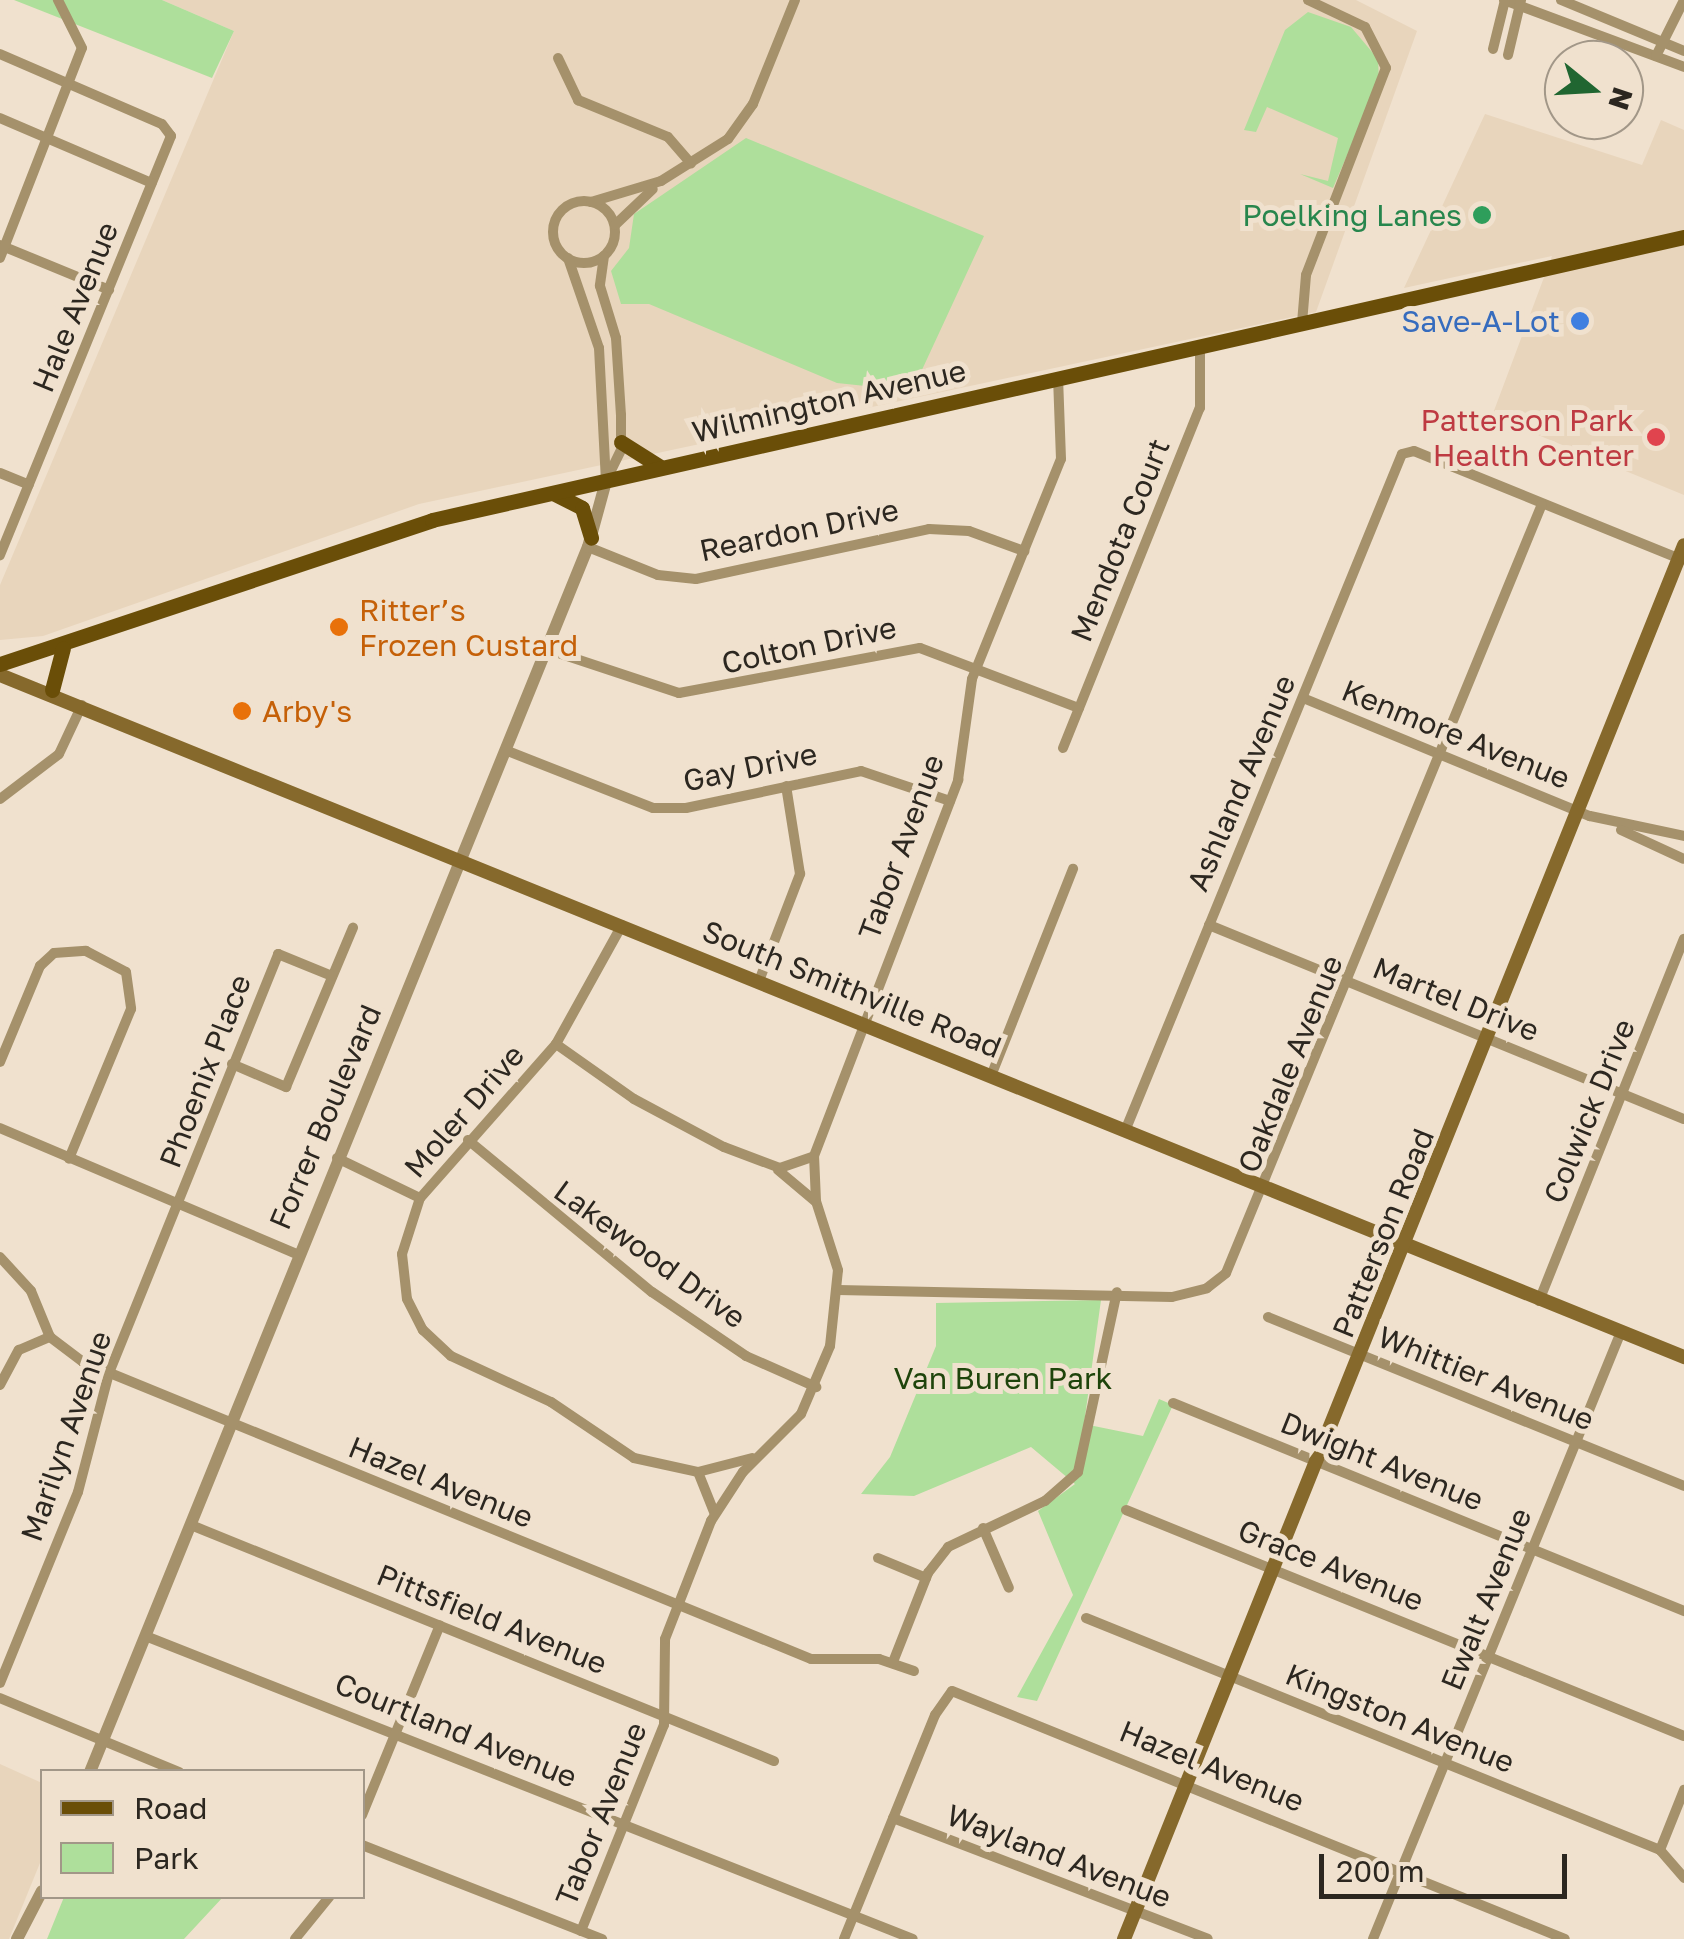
<!DOCTYPE html>
<html>
<head>
<meta charset="utf-8">
<style>
  body { margin:0 }
  #map { position:relative; width:1684px; height:1939px; overflow:hidden; background:#f0e1ce; font-family:"Golos Text",sans-serif }
  div>[style] { position:absolute }
  [style*='--x'] { left:calc(var(--x)*1px); top:calc(var(--y)*1px); width:calc(var(--w)*1px); rotate:calc(var(--a)*1deg) }
  .built>* { inset:0; background:#e8d5bc }
  .green>* { inset:0; background:#aedf9b }
  .minor>* { height:10px; margin:-5px; padding:0 5px; transform-origin:5px; border-radius:5px; background:#a5916b }
  .minor>.ring { margin:-5px; padding:0; box-sizing:content-box; background:none; border:10px solid #a5916b; border-radius:50% }
  .tertiary>* { height:12px; margin:-6px; padding:0 6px; transform-origin:6px; border-radius:6px; background:#a5916b }
  .secondary>* { height:14px; margin:-7px; padding:0 7px; transform-origin:7px; border-radius:7px; background:#86692c }
  .primary>* { height:15px; margin:-7.5px; padding:0 7.5px; transform-origin:7.5px; border-radius:7.5px; background:#6a4e08 }
  .dots>* { width:28px; height:28px; translate:-50% -50%; box-sizing:border-box; border:5px solid #f0e1ce; border-radius:50% }
  span { translate:-50% -50%; white-space:nowrap; text-align:center; line-height:1.15; -webkit-text-stroke:10px #f0e1ce; paint-order:stroke }
  .leisure-label { font-size:30px; color:#27864d }
  .right { translate:-100% -50%; text-align:right }
  .street-label { font-size:30px; color:#2c2720 }
  .shop-label { font-size:30px; color:#366cbe }
  .health-label { font-size:30px; color:#be3a42 }
  .food-label { font-size:30px; color:#c56008 }
  .left { translate:0 -50%; text-align:left }
  .park-label { font-size:30px; color:#1e440b }
  .legend { position:absolute; left:40px; top:1769px; width:325px; height:130px; box-sizing:border-box; background:#f0e1ce; border:2px solid #a29788; margin:0; padding:12px 18px; list-style:none; font-size:30px; color:#2c2720 }
  .legend li { display:flex; align-items:center; gap:20px; height:50px }
  .legend b { width:50px; border:2px solid #a29788 }
  .north { position:absolute; left:1544px; top:40px; width:100px; height:100px; box-sizing:border-box; background:#f0e1ce; border:2px solid #a29788; border-radius:50%; rotate:108deg; font-size:28px; font-weight:700; line-height:40px; text-align:center; color:#2c2720 }
  .north::after { content:''; display:block; margin:auto; width:35px; height:45px; background:#206631; clip-path:polygon(50% 0,100% 100%,50% 72%,0 100%) }
  .scale { position:absolute; left:1319px; top:1854px; width:248px; height:45px; box-sizing:border-box; border:5px solid #2c2720; border-top:0; padding-left:12px; font-size:30px; line-height:35px; white-space:nowrap; color:#2c2720; -webkit-text-stroke:8px #f0e1ce; paint-order:stroke }
</style>
</head>
<body>
<div id="map">
  <div class="built">
    <i style="clip-path:polygon(162px 0,1356px 0,1417px 31px,1316px 312px,419px 504px,43px 636px,0 640px,0 585px,234px 31px)"></i>
    <i style="clip-path:polygon(1485px 114px,1642px 165px,1661px 120px,1684px 130px,1684px 495px,1492px 416px,1552px 256px,1404px 288px)"></i>
    <i style="clip-path:polygon(0 1764px,42px 1783px,42px 1858px,9px 1939px,0 1939px)"></i>
  </div>
  <div class="green">
    <i style="clip-path:polygon(14px 0,162px 0,234px 31px,212px 78px)"></i>
    <i style="clip-path:polygon(1308px 12px,1351px 27px,1378px 59px,1379px 81px,1333px 188px,1300px 174px,1328px 181px,1338px 138px,1267px 107px,1256px 132px,1244px 130px,1285px 30px)"></i>
    <i style="clip-path:polygon(746px 138px,984px 236px,921px 372px,875px 387px,837px 383px,649px 304px,621px 304px,611px 271px,629px 248px,634px 214px)"></i>
    <i style="clip-path:polygon(1101px 1300px,1084px 1424px,1143px 1436px,1159px 1399px,1173px 1405px,1037px 1701px,1017px 1697px,1073px 1595px,1038px 1511px,1075px 1484px,1031px 1447px,914px 1496px,861px 1494px,890px 1457px,936px 1346px,936px 1303px)"></i>
    <i style="clip-path:polygon(64px 1897px,64px 1896px,223px 1897px,184px 1939px,47px 1939px)"></i>
  </div>
  <div class="minor">
    <i style="--x:1504;--y:0;--w:192;--a:20.4"></i>
    <i style="--x:1561;--y:0;--w:133;--a:22.5"></i>
    <i style="--x:1493;--y:49;--w:50;--a:-76.2"></i>
    <i style="--x:0;--y:54;--w:176;--a:23.4"></i>
    <i style="--x:162;--y:124;--w:15;--a:53"></i>
    <i style="--x:171;--y:136;--w:453;--a:112.2"></i>
    <i style="--x:1508;--y:55;--w:57;--a:-76.7"></i>
    <i style="--x:1656;--y:56;--w:63;--a:-63.4"></i>
    <i style="--x:558;--y:58;--w:47;--a:64.5"></i>
    <i style="--x:578;--y:100;--w:97;--a:22.3"></i>
    <i style="--x:668;--y:137;--w:35;--a:49"></i>
    <i style="--x:0;--y:118;--w:165;--a:23.2"></i>
    <i class="ring" style="left:553px;top:201px;width:52px;height:52px"></i>
    <i style="--x:591;--y:202;--w:73;--a:-16.7"></i>
    <i style="--x:661;--y:181;--w:79;--a:-32.1"></i>
    <i style="--x:728;--y:139;--w:43;--a:-54.5"></i>
    <i style="--x:753;--y:104;--w:112;--a:-68"></i>
    <i style="--x:615;--y:225;--w:52;--a:-43.5"></i>
    <i style="--x:0;--y:245;--w:118;--a:22.4"></i>
    <i style="--x:604;--y:256;--w:30;--a:98"></i>
    <i style="--x:600;--y:286;--w:54;--a:72.9"></i>
    <i style="--x:616;--y:338;--w:77;--a:86.3"></i>
    <i style="--x:621;--y:415;--w:35;--a:90"></i>
    <i style="--x:621;--y:450;--w:34;--a:116"></i>
    <i style="--x:0;--y:258;--w:225;--a:-68.7"></i>
    <i style="--x:82;--y:48;--w:54;--a:-116.6"></i>
    <i style="--x:568;--y:258;--w:95;--a:71"></i>
    <i style="--x:599;--y:348;--w:132;--a:87"></i>
    <i style="--x:1302;--y:323;--w:48;--a:-85.2"></i>
    <i style="--x:1306;--y:275;--w:222;--a:-68.9"></i>
    <i style="--x:1386;--y:68;--w:46;--a:-117.1"></i>
    <i style="--x:1365;--y:27;--w:63;--a:-154.7"></i>
    <i style="--x:0;--y:473;--w:31;--a:22"></i>
    <i style="--x:588;--y:547;--w:75;--a:21.8"></i>
    <i style="--x:658;--y:575;--w:38;--a:6"></i>
    <i style="--x:696;--y:579;--w:238;--a:-12.1"></i>
    <i style="--x:929;--y:529;--w:40;--a:2.9"></i>
    <i style="--x:969;--y:531;--w:59;--a:20"></i>
    <i style="--x:546;--y:649;--w:140;--a:18.3"></i>
    <i style="--x:679;--y:693;--w:245;--a:-10.6"></i>
    <i style="--x:920;--y:648;--w:170;--a:20.7"></i>
    <i style="--x:1303;--y:698;--w:310;--a:22.4"></i>
    <i style="--x:1590;--y:816;--w:96;--a:12"></i>
    <i style="--x:1063;--y:748;--w:367;--a:-68.1"></i>
    <i style="--x:1200;--y:408;--w:61;--a:-90"></i>
    <i style="--x:505;--y:750;--w:159;--a:21.4"></i>
    <i style="--x:653;--y:808;--w:33;--a:0"></i>
    <i style="--x:686;--y:808;--w:179;--a:-11.9"></i>
    <i style="--x:861;--y:771;--w:94;--a:18.6"></i>
    <i style="--x:0;--y:799;--w:74;--a:-37.3"></i>
    <i style="--x:59;--y:754;--w:54;--a:-64.9"></i>
    <i style="--x:1621;--y:830;--w:69;--a:24.7"></i>
    <i style="--x:622;--y:925;--w:136;--a:119"></i>
    <i style="--x:556;--y:1044;--w:205;--a:131.4"></i>
    <i style="--x:420;--y:1198;--w:59;--a:107.8"></i>
    <i style="--x:402;--y:1254;--w:45;--a:83.7"></i>
    <i style="--x:407;--y:1299;--w:35;--a:63"></i>
    <i style="--x:423;--y:1330;--w:38;--a:43"></i>
    <i style="--x:451;--y:1356;--w:110;--a:24.7"></i>
    <i style="--x:551;--y:1402;--w:100;--a:34"></i>
    <i style="--x:634;--y:1458;--w:66;--a:12.3"></i>
    <i style="--x:698;--y:1472;--w:56;--a:-14.5"></i>
    <i style="--x:1209;--y:925;--w:513;--a:22.22"></i>
    <i style="--x:759;--y:981;--w:115;--a:-69"></i>
    <i style="--x:800;--y:874;--w:89;--a:-99"></i>
    <i style="--x:556;--y:1044;--w:95;--a:35.2"></i>
    <i style="--x:634;--y:1099;--w:102;--a:28.1"></i>
    <i style="--x:724;--y:1147;--w:60;--a:20.6"></i>
    <i style="--x:780;--y:1168;--w:36;--a:-19"></i>
    <i style="--x:0;--y:1062;--w:104;--a:-67.4"></i>
    <i style="--x:40;--y:966;--w:19;--a:-43"></i>
    <i style="--x:54;--y:953;--w:32;--a:-4"></i>
    <i style="--x:86;--y:951;--w:45;--a:27.7"></i>
    <i style="--x:126;--y:972;--w:37;--a:82"></i>
    <i style="--x:131;--y:1009;--w:162;--a:112.5"></i>
    <i style="--x:232;--y:1064;--w:59;--a:23.1"></i>
    <i style="--x:286;--y:1087;--w:173;--a:-67.2"></i>
    <i style="--x:991;--y:1076;--w:223;--a:-68.4"></i>
    <i style="--x:0;--y:1128;--w:320;--a:23"></i>
    <i style="--x:1125;--y:1131;--w:731;--a:-67.75"></i>
    <i style="--x:1402;--y:454;--w:12;--a:-14"></i>
    <i style="--x:1414;--y:451;--w:289;--a:22.1"></i>
    <i style="--x:468;--y:1140;--w:239;--a:39.6"></i>
    <i style="--x:652;--y:1292;--w:114;--a:34.2"></i>
    <i style="--x:746;--y:1356;--w:77;--a:23.9"></i>
    <i style="--x:337;--y:1158;--w:92;--a:25.7"></i>
    <i style="--x:778;--y:1170;--w:48;--a:40"></i>
    <i style="--x:0;--y:1257;--w:46;--a:47.6"></i>
    <i style="--x:31;--y:1291;--w:50;--a:67.6"></i>
    <i style="--x:50;--y:1337;--w:41;--a:37.1"></i>
    <i style="--x:83;--y:1362;--w:786;--a:22.19"></i>
    <i style="--x:811;--y:1659;--w:68;--a:0"></i>
    <i style="--x:879;--y:1659;--w:37;--a:19"></i>
    <i style="--x:838;--y:1290;--w:334;--a:1.2"></i>
    <i style="--x:1172;--y:1297;--w:36;--a:-14"></i>
    <i style="--x:1207;--y:1288;--w:24;--a:-38"></i>
    <i style="--x:1226;--y:1273;--w:831;--a:-67.66"></i>
    <i style="--x:1539;--y:1301;--w:390;--a:-68.2"></i>
    <i style="--x:1268;--y:1317;--w:449;--a:22.1"></i>
    <i style="--x:0;--y:1385;--w:40;--a:-62"></i>
    <i style="--x:19;--y:1350;--w:34;--a:-23"></i>
    <i style="--x:1173;--y:1403;--w:552;--a:22.15"></i>
    <i style="--x:698;--y:1472;--w:43;--a:68.2"></i>
    <i style="--x:1126;--y:1510;--w:602;--a:22.05"></i>
    <i style="--x:191;--y:1525;--w:629;--a:22.04"></i>
    <i style="--x:983;--y:1528;--w:65;--a:66.6"></i>
    <i style="--x:878;--y:1558;--w:52;--a:22.6"></i>
    <i style="--x:1086;--y:1618;--w:619;--a:22.01"></i>
    <i style="--x:1660;--y:1850;--w:37;--a:49"></i>
    <i style="--x:148;--y:1637;--w:822;--a:21.54"></i>
    <i style="--x:893;--y:1662;--w:96;--a:-68.5"></i>
    <i style="--x:928;--y:1573;--w:33;--a:-52"></i>
    <i style="--x:948;--y:1547;--w:107;--a:-25.4"></i>
    <i style="--x:1045;--y:1501;--w:44;--a:-41.3"></i>
    <i style="--x:1078;--y:1472;--w:184;--a:-77.8"></i>
    <i style="--x:0;--y:1683;--w:206;--a:-67.8"></i>
    <i style="--x:78;--y:1492;--w:123;--a:-75.4"></i>
    <i style="--x:109;--y:1373;--w:452;--a:-68"></i>
    <i style="--x:278;--y:954;--w:58;--a:22.2"></i>
    <i style="--x:0;--y:1698;--w:194;--a:22.5"></i>
    <i style="--x:362;--y:1815;--w:205;--a:-67.7"></i>
    <i style="--x:893;--y:1818;--w:337;--a:21"></i>
    <i style="--x:362;--y:1845;--w:258;--a:21.4"></i>
    <i style="--x:1660;--y:1850;--w:65;--a:-68.2"></i>
    <i style="--x:581;--y:1931;--w:222;--a:-68.1"></i>
    <i style="--x:664;--y:1725;--w:86;--a:-89.3"></i>
    <i style="--x:665;--y:1639;--w:127;--a:-68.7"></i>
    <i style="--x:711;--y:1521;--w:59;--a:-56.9"></i>
    <i style="--x:743;--y:1472;--w:82;--a:-45"></i>
    <i style="--x:801;--y:1414;--w:74;--a:-66.9"></i>
    <i style="--x:830;--y:1346;--w:76;--a:-84"></i>
    <i style="--x:838;--y:1270;--w:72;--a:-107.7"></i>
    <i style="--x:816;--y:1201;--w:45;--a:-92.5"></i>
    <i style="--x:814;--y:1156;--w:403;--a:-69"></i>
    <i style="--x:958;--y:780;--w:102;--a:-82.1"></i>
    <i style="--x:972;--y:679;--w:237;--a:-68"></i>
    <i style="--x:1061;--y:459;--w:82;--a:-92.1"></i>
    <i style="--x:295;--y:1939;--w:55;--a:-50.9"></i>
    <i style="--x:844;--y:1939;--w:242;--a:-67.9"></i>
    <i style="--x:935;--y:1715;--w:29;--a:-55"></i>
    <i style="--x:952;--y:1691;--w:661;--a:22.03"></i>
    <i style="--x:1373;--y:1939;--w:656;--a:-67.78"></i>
  </div>
  <div class="tertiary">
    <i style="--x:90;--y:1772;--w:1322;--a:-67.88"></i>
    <i style="--x:588;--y:547;--w:68;--a:-74.7"></i>
    <i style="--x:17;--y:1939;--w:54;--a:-62.5"></i>
  </div>
  <div class="secondary">
    <i style="--x:0;--y:675;--w:1817;--a:22.05"></i>
    <i style="--x:1124;--y:1939;--w:1502;--a:-68.11"></i>
  </div>
  <div class="primary">
    <i style="--x:621;--y:442;--w:45;--a:32.3"></i>
    <i style="--x:555;--y:494;--w:30;--a:27"></i>
    <i style="--x:582;--y:508;--w:31;--a:73"></i>
    <i style="--x:0;--y:664;--w:455;--a:-18.4"></i>
    <i style="--x:432;--y:520;--w:1284;--a:-12.74"></i>
    <i style="--x:52;--y:690;--w:43;--a:-75.3"></i>
  </div>
  <div class="dots">
    <i style="left:1482px;top:215px;background:#2e9e5b"></i>
    <i style="left:1580px;top:321px;background:#3f7fe0"></i>
    <i style="left:1656px;top:437px;background:#e0444e"></i>
    <i style="left:339px;top:627px;background:#e8710a"></i>
    <i style="left:242px;top:711px;background:#e8710a"></i>
  </div>
  <div class="leisure-label">
    <span class="right" style="left:1462px;top:215px">Poelking Lanes</span>
  </div>
  <div class="street-label">
    <span style="left:75px;top:307px;rotate:-68deg">Hale Avenue</span>
    <span style="left:829px;top:401px;rotate:-13deg">Wilmington Avenue</span>
    <span style="left:799px;top:530px;rotate:-12deg">Reardon Drive</span>
    <span style="left:1120px;top:540px;rotate:-68deg">Mendota Court</span>
    <span style="left:809px;top:645px;rotate:-12deg">Colton Drive</span>
    <span style="left:1456px;top:734px;rotate:22deg">Kenmore Avenue</span>
    <span style="left:750px;top:767px;rotate:-12deg">Gay Drive</span>
    <span style="left:1241px;top:783px;rotate:-67deg">Ashland Avenue</span>
    <span style="left:901px;top:847px;rotate:-70deg">Tabor Avenue</span>
    <span style="left:852px;top:989px;rotate:22deg">South Smithville Road</span>
    <span style="left:1456px;top:999px;rotate:22deg">Martel Drive</span>
    <span style="left:1290px;top:1064px;rotate:-68deg">Oakdale Avenue</span>
    <span style="left:205px;top:1071px;rotate:-69deg">Phoenix Place</span>
    <span style="left:464px;top:1111px;rotate:-49deg">Moler Drive</span>
    <span style="left:1589px;top:1111px;rotate:-68deg">Colwick Drive</span>
    <span style="left:325px;top:1117px;rotate:-67deg">Forrer Boulevard</span>
    <span style="left:1383px;top:1233px;rotate:-68deg">Patterson Road</span>
    <span style="left:650px;top:1254px;rotate:36deg">Lakewood Drive</span>
    <span style="left:1486px;top:1378px;rotate:22deg">Whittier Avenue</span>
    <span style="left:66px;top:1436px;rotate:-71deg">Marilyn Avenue</span>
    <span style="left:1382px;top:1461px;rotate:22deg">Dwight Avenue</span>
    <span style="left:441px;top:1482px;rotate:22deg">Hazel Avenue</span>
    <span style="left:1331px;top:1565px;rotate:22deg">Grace Avenue</span>
    <span style="left:1486px;top:1599px;rotate:-68deg">Ewalt Avenue</span>
    <span style="left:492px;top:1619px;rotate:22deg">Pittsfield Avenue</span>
    <span style="left:1400px;top:1718px;rotate:22deg">Kingston Avenue</span>
    <span style="left:456px;top:1730px;rotate:22deg">Courtland Avenue</span>
    <span style="left:1212px;top:1766px;rotate:22deg">Hazel Avenue</span>
    <span style="left:601px;top:1814px;rotate:-68deg">Tabor Avenue</span>
    <span style="left:1059px;top:1856px;rotate:21deg">Wayland Avenue</span>
  </div>
  <div class="shop-label">
    <span class="right" style="left:1560px;top:321px">Save-A-Lot</span>
  </div>
  <div class="health-label">
    <span class="right" style="left:1634px;top:437px">Patterson Park<br>Health Center</span>
  </div>
  <div class="food-label">
    <span class="left" style="left:359px;top:627px">Ritter’s<br>Frozen Custard</span>
    <span class="left" style="left:262px;top:711px">Arby's</span>
  </div>
  <div class="park-label">
    <span style="left:1003px;top:1378px">Van Buren Park</span>
  </div>
  <ul class="legend">
  <li><b style="height:12px;background:#6a4e08"></b>Road</li>
  <li><b style="height:28px;background:#aedf9b"></b>Park</li>
  </ul>
  <div class="north">N</div>
  <div class="scale">200 m</div>
</div>
</body>
</html>
